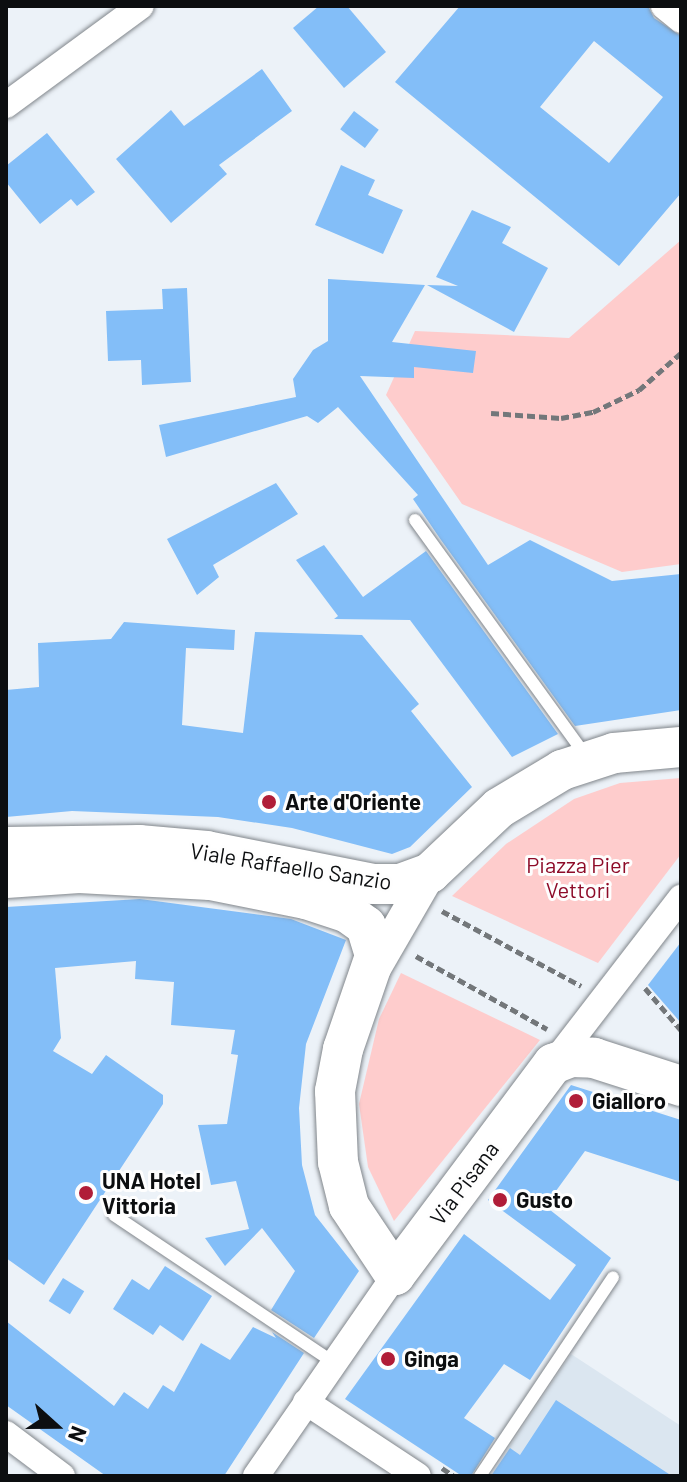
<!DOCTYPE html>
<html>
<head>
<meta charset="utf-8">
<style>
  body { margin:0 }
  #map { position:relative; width:687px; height:1482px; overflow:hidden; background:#ecf2f8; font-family:Barlow,sans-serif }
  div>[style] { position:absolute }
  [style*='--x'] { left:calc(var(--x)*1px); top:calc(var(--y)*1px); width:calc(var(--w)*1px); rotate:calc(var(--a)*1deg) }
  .built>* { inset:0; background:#dbe6f0 }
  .green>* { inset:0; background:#fecccc }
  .building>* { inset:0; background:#83bef8; transform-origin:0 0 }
  .path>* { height:5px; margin-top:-2.5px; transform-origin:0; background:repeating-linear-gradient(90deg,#73777a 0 8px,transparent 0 12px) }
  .roads { filter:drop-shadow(0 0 2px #81868b) drop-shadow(0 0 2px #81868b) }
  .service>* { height:12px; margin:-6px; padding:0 6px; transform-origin:6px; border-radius:6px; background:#fff }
  .minor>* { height:26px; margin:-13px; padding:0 13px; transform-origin:13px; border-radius:13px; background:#fff }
  .tertiary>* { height:32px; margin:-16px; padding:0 16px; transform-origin:16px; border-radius:16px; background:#fff }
  .primary>* { height:40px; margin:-20px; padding:0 20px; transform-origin:20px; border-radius:20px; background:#fff }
  .dots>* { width:22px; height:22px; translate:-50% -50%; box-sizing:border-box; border:4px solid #fefefe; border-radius:50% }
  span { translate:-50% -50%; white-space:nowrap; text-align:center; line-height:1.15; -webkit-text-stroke:6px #fefefe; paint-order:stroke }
  .poi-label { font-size:22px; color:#0c0e10; font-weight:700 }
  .left { translate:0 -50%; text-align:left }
  .park-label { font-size:22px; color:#8d0b28 }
  .street-label { font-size:22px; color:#0c0e10 }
  .frame { position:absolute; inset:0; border:8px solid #0c0e10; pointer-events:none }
  .north { position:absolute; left:16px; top:1386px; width:80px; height:80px; -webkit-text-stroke:6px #fefefe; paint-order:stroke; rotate:111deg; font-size:22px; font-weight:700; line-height:32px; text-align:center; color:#0c0e10 }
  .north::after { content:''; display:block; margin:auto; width:28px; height:36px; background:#0c0e10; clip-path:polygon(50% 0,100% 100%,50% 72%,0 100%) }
</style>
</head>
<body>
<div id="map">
  <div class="built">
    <i style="clip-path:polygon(571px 1354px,681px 1426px,681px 1476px,490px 1476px)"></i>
  </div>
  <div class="green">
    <i style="clip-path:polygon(681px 240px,681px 564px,622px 572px,462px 504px,386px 395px,415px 331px,569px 338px)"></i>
    <i style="clip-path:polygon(681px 778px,681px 854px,598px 963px,452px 896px,506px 844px,574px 799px,620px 783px)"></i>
    <i style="clip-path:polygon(401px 973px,540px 1040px,394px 1221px,368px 1167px,359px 1104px,379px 1019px)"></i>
  </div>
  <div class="building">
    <i style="clip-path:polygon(319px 6px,347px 6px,386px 52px,344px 88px,293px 28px)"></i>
    <i style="clip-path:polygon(evenodd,460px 6px,648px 6px,654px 18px,681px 36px,681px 193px,619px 266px,395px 82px,460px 6px,594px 41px,663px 97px,609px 163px,540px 107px,594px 41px)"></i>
    <i style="clip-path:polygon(262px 69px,292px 111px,219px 165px,227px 174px,171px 223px,116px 159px,171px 110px,184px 126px)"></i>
    <i style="left:354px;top:111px;width:31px;height:23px;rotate:37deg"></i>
    <i style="clip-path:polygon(47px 133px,95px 192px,77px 206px,71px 199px,40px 224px,6px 182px,6px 166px)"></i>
    <i style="clip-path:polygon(341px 165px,375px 180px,368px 195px,403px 210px,383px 254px,315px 225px)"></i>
    <i style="clip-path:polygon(472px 210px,511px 227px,502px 243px,548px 268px,514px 332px,427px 285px,458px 286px,436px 277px)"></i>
    <i style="clip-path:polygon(328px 279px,425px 285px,392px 342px,476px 351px,473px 373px,414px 367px,414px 378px,360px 376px,488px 565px,530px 540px,612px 581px,681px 574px,681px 710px,575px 726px,441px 540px,413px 499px,418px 495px,338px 407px,318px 423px,307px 416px,166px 457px,159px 425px,296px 397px,293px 379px,313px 350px,328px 341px)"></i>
    <i style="clip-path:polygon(187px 288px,191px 382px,142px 385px,141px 360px,108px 361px,106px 311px,163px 309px,162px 289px)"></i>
    <i style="clip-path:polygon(276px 483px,298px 514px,213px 565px,219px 577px,197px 595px,167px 539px)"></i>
    <i style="clip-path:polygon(324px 545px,363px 597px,426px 551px,558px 734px,512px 757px,410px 620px,334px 619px,338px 616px,296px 560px)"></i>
    <i style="clip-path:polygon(124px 622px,235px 630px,234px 650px,186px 648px,182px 725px,243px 733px,255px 632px,362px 635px,419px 704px,411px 711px,472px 787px,410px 847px,392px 854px,292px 828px,218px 817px,72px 811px,6px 817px,6px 690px,39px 687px,38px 643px,111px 639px)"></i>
    <i style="clip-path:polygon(140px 899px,291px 919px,346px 940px,306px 1044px,299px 1108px,302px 1165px,315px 1215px,359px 1271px,314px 1338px,271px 1310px,295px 1271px,262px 1228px,225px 1266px,205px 1238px,249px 1229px,236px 1181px,211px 1185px,198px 1125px,227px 1124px,238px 1055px,231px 1054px,235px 1030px,171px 1025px,174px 982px,135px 979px,136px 961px,55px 968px,61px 1038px,53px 1051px,92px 1074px,106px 1055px,163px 1095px,163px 1104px,44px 1285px,6px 1258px,6px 907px)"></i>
    <i style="clip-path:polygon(681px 942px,681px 1023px,648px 985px)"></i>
    <i style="clip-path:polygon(571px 1085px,681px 1120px,681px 1182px,585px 1151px,545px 1206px,611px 1258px,530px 1380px,504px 1364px,464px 1418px,495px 1438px,471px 1476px,462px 1476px,345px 1399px,464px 1234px,550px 1300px,576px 1265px,488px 1200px)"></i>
    <i style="clip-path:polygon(165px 1266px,212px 1296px,183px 1341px,160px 1325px,153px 1335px,113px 1309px,132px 1279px,149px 1290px)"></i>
    <i style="left:63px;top:1278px;width:25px;height:27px;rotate:32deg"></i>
    <i style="clip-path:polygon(6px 1321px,114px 1406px,124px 1392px,148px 1409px,163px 1385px,174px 1392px,201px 1343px,230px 1360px,253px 1327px,276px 1338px,272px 1332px,304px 1353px,224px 1476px,106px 1476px,6px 1405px)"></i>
    <i style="clip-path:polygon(556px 1400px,672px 1476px,491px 1476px,510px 1448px,520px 1455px)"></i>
  </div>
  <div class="path">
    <i style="--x:491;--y:413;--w:70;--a:4.1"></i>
    <i style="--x:561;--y:418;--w:33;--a:-11"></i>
    <i style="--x:593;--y:412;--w:51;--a:-25.6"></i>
    <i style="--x:639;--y:390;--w:56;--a:-41.4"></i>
    <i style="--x:442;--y:911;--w:158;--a:28.3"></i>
    <i style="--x:416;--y:956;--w:150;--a:29.1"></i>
    <i style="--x:645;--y:988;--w:55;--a:49.4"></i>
    <i style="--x:442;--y:1468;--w:14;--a:34"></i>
  </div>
  <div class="roads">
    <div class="service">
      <i style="--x:415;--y:520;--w:290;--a:54.1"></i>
      <i style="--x:114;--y:1215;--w:264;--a:33.9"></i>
      <i style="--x:480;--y:1476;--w:239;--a:-56.2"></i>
    </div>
    <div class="minor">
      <i style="--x:664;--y:6;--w:22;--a:39"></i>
      <i style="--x:6;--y:105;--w:167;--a:-36.3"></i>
      <i style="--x:553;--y:1064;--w:210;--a:-52.4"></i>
      <i style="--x:306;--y:1402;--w:134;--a:33.5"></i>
      <i style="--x:6;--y:1434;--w:70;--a:36.9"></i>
      <i style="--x:256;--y:1476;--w:244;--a:-55.3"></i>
    </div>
    <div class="tertiary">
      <i style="--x:374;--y:970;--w:112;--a:-60"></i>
    </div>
    <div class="primary">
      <i style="--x:6;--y:847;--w:133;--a:-0.9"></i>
      <i style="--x:139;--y:845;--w:68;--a:5"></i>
      <i style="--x:207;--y:851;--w:169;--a:11.2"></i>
      <i style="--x:373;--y:884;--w:27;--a:0"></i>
      <i style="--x:400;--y:884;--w:32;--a:-20"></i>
      <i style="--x:430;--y:873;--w:95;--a:-43.3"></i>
      <i style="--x:499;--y:808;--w:74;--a:-31.1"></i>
      <i style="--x:562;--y:770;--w:55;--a:-18.1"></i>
      <i style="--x:614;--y:753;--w:67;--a:-5.1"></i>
      <i style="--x:6;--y:878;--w:73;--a:-3.9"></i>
      <i style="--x:79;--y:873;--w:131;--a:3.1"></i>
      <i style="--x:210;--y:880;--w:98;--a:11.2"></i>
      <i style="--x:306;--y:899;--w:44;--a:18.4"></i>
      <i style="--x:348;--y:913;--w:22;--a:36"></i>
      <i style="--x:366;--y:926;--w:31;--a:73"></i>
      <i style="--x:375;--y:956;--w:98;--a:109"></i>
      <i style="--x:343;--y:1049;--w:43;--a:100.8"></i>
      <i style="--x:335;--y:1091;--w:71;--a:87.6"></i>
      <i style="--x:338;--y:1162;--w:45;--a:76"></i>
      <i style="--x:349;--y:1206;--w:83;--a:56.3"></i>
      <i style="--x:395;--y:1275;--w:264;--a:-53.2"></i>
      <i style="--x:553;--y:1064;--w:19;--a:-21"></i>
      <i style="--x:571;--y:1057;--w:23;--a:2"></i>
      <i style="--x:594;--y:1058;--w:91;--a:17.8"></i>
    </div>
  </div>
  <div class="dots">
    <i style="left:269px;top:802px;background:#b01d38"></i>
    <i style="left:576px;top:1101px;background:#b01d38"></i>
    <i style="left:86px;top:1193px;background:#b01d38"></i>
    <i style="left:500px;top:1200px;background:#b01d38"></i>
    <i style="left:388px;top:1359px;background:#b01d38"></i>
  </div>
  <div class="poi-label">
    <span class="left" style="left:285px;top:802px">Arte d'Oriente</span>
    <span class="left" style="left:592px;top:1101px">Gialloro</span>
    <span class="left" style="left:102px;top:1193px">UNA Hotel<br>Vittoria</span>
    <span class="left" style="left:516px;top:1200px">Gusto</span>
    <span class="left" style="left:404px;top:1359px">Ginga</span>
  </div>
  <div class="park-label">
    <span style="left:578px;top:877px">Piazza Pier<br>Vettori</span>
  </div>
  <div class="street-label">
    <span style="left:291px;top:866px;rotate:9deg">Viale Raffaello Sanzio</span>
    <span style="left:464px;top:1183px;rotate:-53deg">Via Pisana</span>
  </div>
  <div class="frame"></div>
  <div class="north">N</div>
</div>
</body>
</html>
